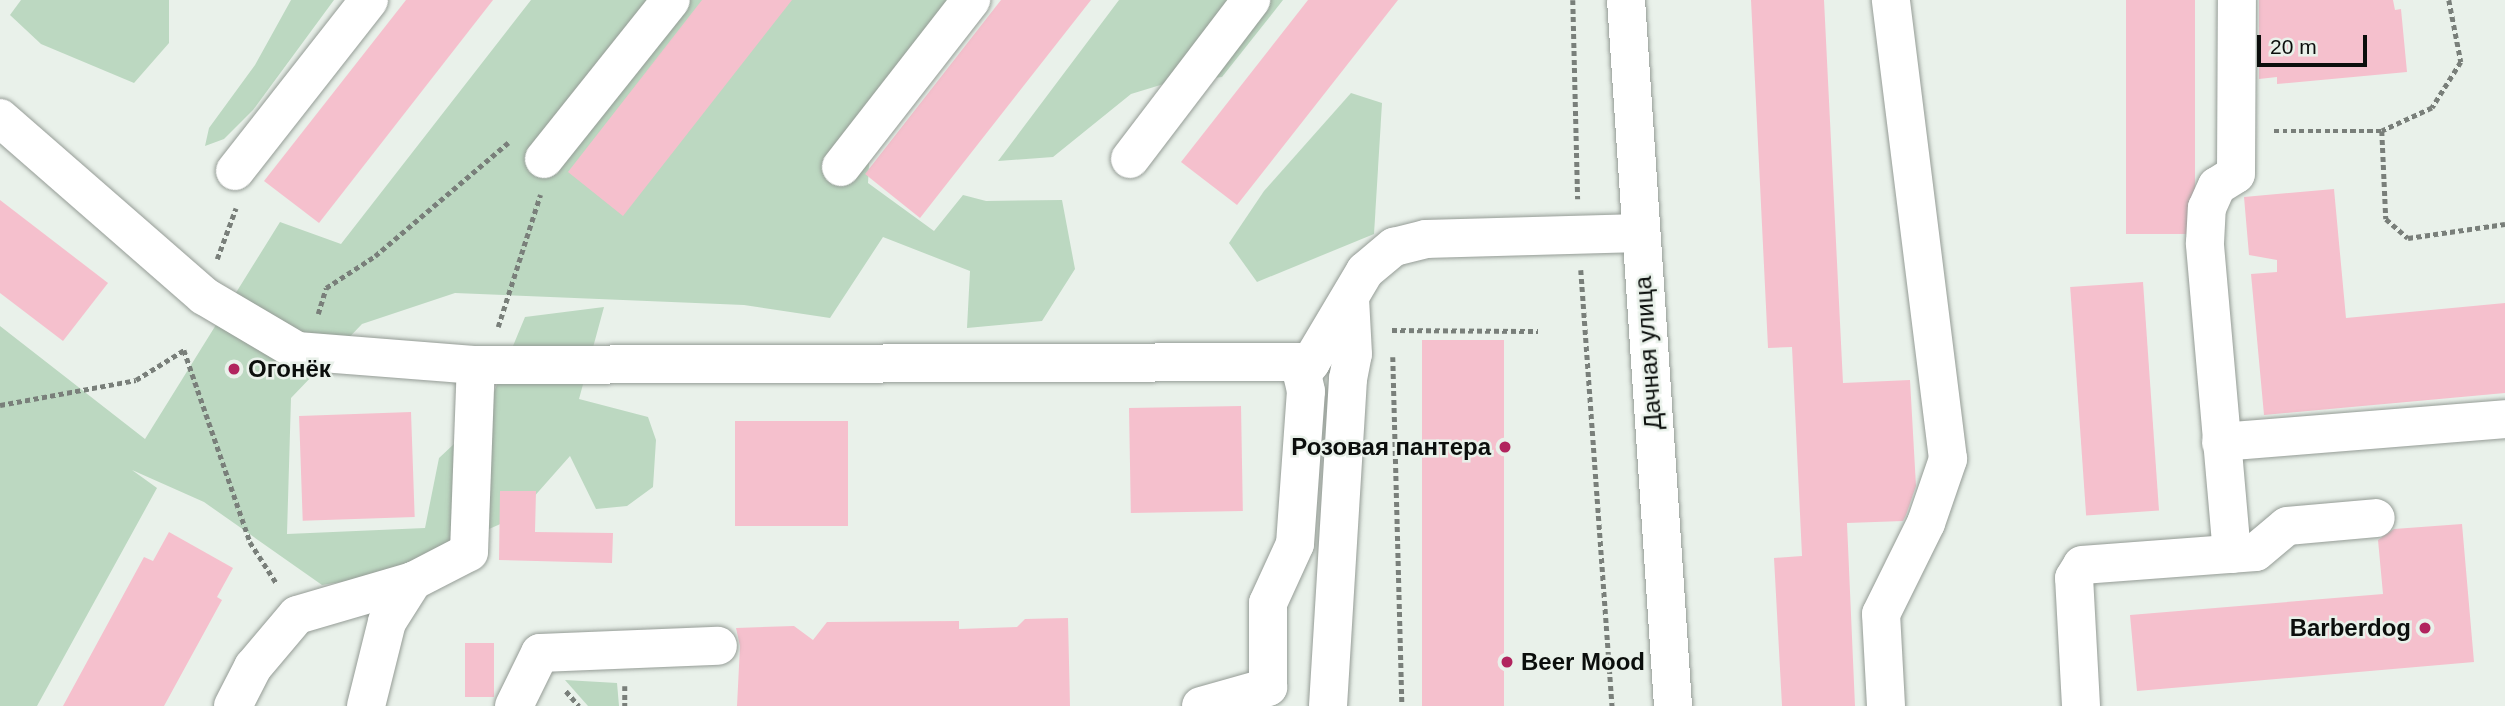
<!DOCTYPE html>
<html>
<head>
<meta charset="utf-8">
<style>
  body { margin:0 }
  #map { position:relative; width:2505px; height:706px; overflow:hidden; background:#e9f1ea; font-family:Helvetica,sans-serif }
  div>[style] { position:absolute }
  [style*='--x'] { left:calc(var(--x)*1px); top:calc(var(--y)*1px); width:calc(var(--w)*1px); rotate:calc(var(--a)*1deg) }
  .green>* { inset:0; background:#bcd8c1 }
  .building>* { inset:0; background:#f5c0cd; transform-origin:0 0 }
  .path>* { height:4.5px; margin-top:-2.25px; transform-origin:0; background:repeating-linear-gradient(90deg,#797f7a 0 5px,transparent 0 8.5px) }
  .roads { filter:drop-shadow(0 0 2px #959c96) drop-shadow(0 0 2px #959c96) }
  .minor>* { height:38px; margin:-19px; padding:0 19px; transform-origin:19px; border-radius:19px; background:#fff }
  .dots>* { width:19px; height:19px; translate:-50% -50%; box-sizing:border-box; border:4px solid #e9f1ea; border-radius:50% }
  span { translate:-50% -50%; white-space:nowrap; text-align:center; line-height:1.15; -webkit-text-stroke:5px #e9f1ea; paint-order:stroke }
  .street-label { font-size:24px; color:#0b0e0c }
  .poi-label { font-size:24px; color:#0b0e0c; font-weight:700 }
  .left { translate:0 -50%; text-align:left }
  .right { translate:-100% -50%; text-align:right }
  .scale { position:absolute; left:2257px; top:35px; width:110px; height:32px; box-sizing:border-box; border:4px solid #0b0e0c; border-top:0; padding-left:9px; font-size:21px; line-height:24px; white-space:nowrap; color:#0b0e0c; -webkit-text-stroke:5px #e9f1ea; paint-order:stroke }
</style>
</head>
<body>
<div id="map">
  <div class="green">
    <i style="clip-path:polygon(21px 0,169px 0,169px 43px,134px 83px,41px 44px,10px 15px)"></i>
    <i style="clip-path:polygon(291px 0,334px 0,253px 110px,224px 139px,205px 146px,209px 128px,255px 65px)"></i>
    <i style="clip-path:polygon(531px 0,989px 0,870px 147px,868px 183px,934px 231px,963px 195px,986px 201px,1062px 200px,1075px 269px,1042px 321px,967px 328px,970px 271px,883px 237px,830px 318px,744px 305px,455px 293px,362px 324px,291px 398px,287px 534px,425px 528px,439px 458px,484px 416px,525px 317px,604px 307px,579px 399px,648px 417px,656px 440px,653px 487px,627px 506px,596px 509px,570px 456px,516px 517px,385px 575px,322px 585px,204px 502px,132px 470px,157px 488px,37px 706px,0 706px,0 326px,145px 439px,280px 222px,341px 244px)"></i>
    <i style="clip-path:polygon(1119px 0,1283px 0,1222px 77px,1167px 83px,1131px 94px,1053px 157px,998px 161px)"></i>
    <i style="clip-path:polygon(1351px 93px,1382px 103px,1374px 234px,1257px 282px,1229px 243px,1264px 191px)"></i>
    <i style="clip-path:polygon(565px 680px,617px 683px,619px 706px,588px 706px)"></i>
  </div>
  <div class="building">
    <i style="clip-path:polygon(406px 0,493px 0,319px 223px,264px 181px)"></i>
    <i style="clip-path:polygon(702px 0,792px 0,623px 216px,568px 172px)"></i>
    <i style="clip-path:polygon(1001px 0,1091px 0,920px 218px,865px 174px)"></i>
    <i style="clip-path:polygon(1308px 0,1398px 0,1237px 205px,1181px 162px)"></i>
    <i style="clip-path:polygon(1751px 0,1824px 0,1843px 383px,1910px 380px,1916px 486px,1906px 515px,1903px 521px,1847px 523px,1855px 706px,1782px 706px,1774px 558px,1802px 556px,1792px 347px,1768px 348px)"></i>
    <i style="left:2126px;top:0;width:69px;height:234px"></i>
    <i style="clip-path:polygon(2259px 0,2393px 0,2395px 10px,2401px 9px,2407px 72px,2277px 84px,2277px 77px,2259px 79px)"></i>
    <i style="clip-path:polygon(2334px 189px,2346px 318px,2505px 303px,2505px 393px,2264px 415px,2251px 274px,2277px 272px,2277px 260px,2249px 255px,2244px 197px)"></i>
    <i style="clip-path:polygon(0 200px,108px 283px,63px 341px,0 293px)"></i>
    <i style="left:2143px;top:282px;width:229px;height:73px;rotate:86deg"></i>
    <i style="left:1422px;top:340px;width:82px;height:366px"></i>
    <i style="left:1241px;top:406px;width:105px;height:112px;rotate:89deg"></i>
    <i style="left:411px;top:412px;width:105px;height:112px;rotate:88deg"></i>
    <i style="left:735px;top:421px;width:113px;height:105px"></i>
    <i style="clip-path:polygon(500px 491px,536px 491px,535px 532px,613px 533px,612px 563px,499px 560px)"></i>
    <i style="clip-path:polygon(2462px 524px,2474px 662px,2137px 691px,2130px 615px,2383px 594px,2378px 540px,2394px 529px)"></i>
    <i style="clip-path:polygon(169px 532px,233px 568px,217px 597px,222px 600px,164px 706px,63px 706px,144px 557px,153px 561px)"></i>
    <i style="clip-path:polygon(1068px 618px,1070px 706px,737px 706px,740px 646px,736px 628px,794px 626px,813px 640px,827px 622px,959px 621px,959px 629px,1017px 627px,1025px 619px)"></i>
    <i style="left:494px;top:643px;width:54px;height:29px;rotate:90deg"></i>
  </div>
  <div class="path">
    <i style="--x:1573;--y:0;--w:199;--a:88.6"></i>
    <i style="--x:2449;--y:0;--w:63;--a:79"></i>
    <i style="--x:2461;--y:62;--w:54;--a:122.2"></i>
    <i style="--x:2432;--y:108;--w:55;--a:155.3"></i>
    <i style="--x:2382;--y:131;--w:88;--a:87.4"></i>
    <i style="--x:2386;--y:219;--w:29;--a:41"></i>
    <i style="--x:2408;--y:238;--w:98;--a:-8.2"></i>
    <i style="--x:2274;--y:131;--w:108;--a:0"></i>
    <i style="--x:217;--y:259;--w:54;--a:-69.6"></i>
    <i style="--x:1581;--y:270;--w:437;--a:85.9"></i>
    <i style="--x:318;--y:314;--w:27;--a:-73"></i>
    <i style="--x:326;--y:288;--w:59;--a:-33.1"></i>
    <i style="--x:375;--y:256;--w:175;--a:-40.4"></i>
    <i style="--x:498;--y:327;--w:139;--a:-72.3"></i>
    <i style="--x:1392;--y:330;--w:146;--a:0.4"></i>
    <i style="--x:1393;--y:357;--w:349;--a:88.5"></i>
    <i style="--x:0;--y:405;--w:138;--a:-10.4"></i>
    <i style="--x:136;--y:380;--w:57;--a:-32"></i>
    <i style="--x:184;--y:350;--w:203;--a:71"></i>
    <i style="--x:250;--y:542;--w:50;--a:57.3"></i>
    <i style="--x:625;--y:686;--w:20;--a:90"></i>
    <i style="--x:566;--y:691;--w:20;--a:49"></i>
  </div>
  <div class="roads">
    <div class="minor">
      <i style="--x:1626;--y:0;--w:708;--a:86.19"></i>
      <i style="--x:0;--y:118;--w:271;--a:41.1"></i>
      <i style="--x:204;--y:296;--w:108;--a:30.6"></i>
      <i style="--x:297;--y:351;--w:180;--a:4.5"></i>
      <i style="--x:476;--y:365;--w:835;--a:-0.21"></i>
      <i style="--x:1311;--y:362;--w:106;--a:-59.3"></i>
      <i style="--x:1365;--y:271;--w:38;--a:-40"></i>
      <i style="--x:1394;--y:247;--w:33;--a:-14"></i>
      <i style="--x:1426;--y:239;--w:214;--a:-1.6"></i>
      <i style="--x:544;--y:159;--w:203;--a:-51.4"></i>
      <i style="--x:1130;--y:159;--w:200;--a:-52.7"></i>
      <i style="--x:841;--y:167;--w:212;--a:-52.1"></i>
      <i style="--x:235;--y:171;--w:217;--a:-51.9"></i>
      <i style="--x:2221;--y:442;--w:285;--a:-4.6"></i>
      <i style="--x:2232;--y:554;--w:312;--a:-95"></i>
      <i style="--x:2205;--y:243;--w:35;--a:-87"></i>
      <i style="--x:2207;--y:208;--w:24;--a:-66"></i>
      <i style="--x:2217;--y:186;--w:22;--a:-32"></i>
      <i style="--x:2236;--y:174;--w:174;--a:-89.7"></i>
      <i style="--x:233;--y:706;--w:44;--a:-62.9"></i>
      <i style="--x:253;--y:667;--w:68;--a:-49.8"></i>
      <i style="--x:297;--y:615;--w:121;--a:-16.3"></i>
      <i style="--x:413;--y:581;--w:63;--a:-27.4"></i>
      <i style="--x:469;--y:552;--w:187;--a:-87.9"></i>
      <i style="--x:366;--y:706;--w:87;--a:-76"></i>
      <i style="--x:387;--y:622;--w:49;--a:-57.6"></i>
      <i style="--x:514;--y:706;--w:59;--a:-63.9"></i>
      <i style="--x:540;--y:653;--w:178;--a:-2.3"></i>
      <i style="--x:1201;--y:706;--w:70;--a:-15.8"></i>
      <i style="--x:1268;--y:687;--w:84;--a:-90"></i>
      <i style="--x:1268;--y:603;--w:65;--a:-65.4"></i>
      <i style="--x:1295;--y:544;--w:153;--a:-85.9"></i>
      <i style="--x:1306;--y:391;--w:17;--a:-103"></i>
      <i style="--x:1302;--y:374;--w:15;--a:-53"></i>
      <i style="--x:1328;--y:706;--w:328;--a:-86.5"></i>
      <i style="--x:1348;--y:379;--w:25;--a:-79"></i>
      <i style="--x:1353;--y:354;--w:55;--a:-93.1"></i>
      <i style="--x:1886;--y:706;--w:92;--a:-93.1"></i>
      <i style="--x:1881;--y:614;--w:102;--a:-63.7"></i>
      <i style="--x:1926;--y:523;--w:68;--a:-71"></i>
      <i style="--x:1948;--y:459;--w:463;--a:-97.1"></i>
      <i style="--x:2081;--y:706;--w:128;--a:-93.1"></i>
      <i style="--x:2074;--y:578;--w:15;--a:-58"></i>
      <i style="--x:2082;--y:565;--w:174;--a:-4.3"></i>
      <i style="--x:2256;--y:552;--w:40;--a:-40"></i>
      <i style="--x:2287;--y:526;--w:89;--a:-5.1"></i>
    </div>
  </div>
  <div class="dots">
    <i style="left:234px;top:369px;background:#b1245e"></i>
    <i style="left:1505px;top:447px;background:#b1245e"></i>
    <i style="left:2425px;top:628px;background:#b1245e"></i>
    <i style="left:1507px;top:662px;background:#b1245e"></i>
  </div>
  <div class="street-label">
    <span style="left:1648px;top:353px;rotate:-94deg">Дачная улица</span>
  </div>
  <div class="poi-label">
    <span class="left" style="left:248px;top:369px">Огонёк</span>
    <span class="right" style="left:1491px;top:447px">Розовая пантера</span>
    <span class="right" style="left:2411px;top:628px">Barberdog</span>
    <span class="left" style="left:1521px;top:662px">Beer Mood</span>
  </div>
  <div class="scale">20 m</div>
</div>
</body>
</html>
